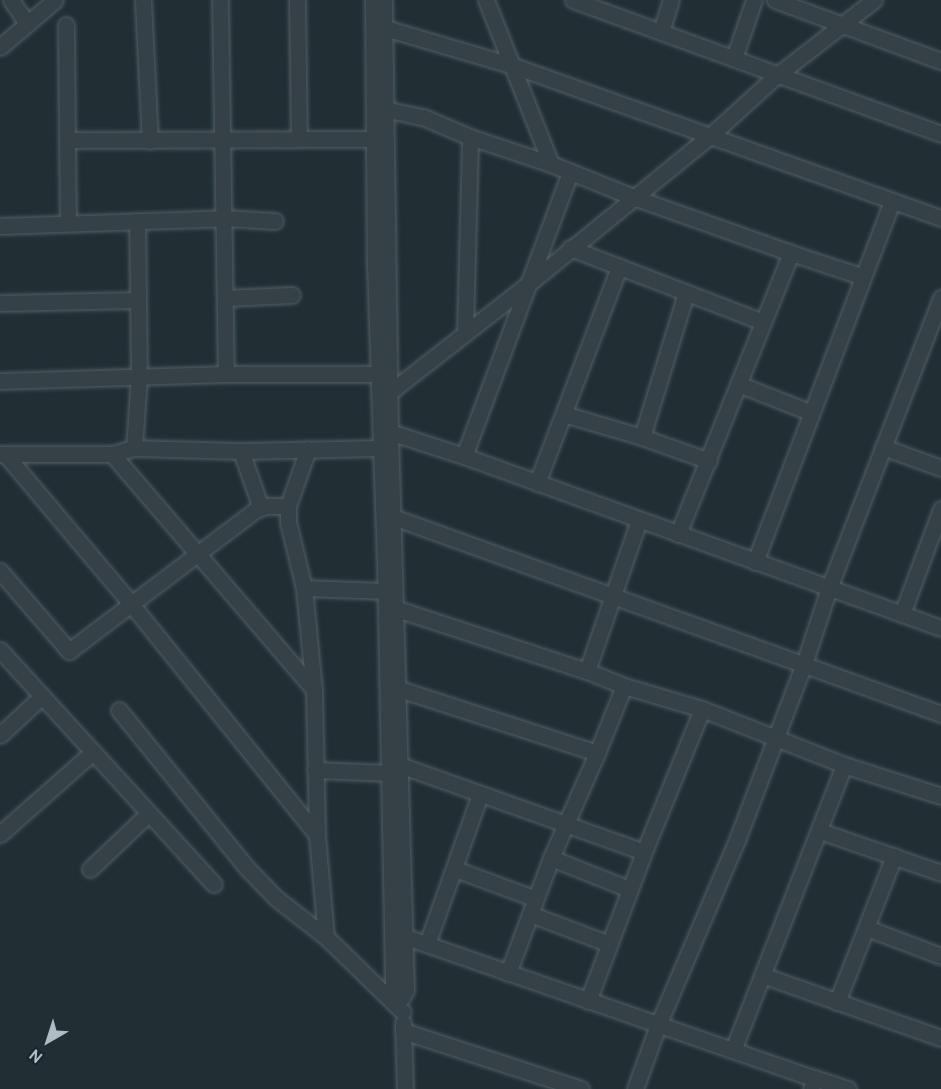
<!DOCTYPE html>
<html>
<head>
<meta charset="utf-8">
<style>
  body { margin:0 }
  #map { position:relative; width:941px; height:1089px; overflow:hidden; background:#212f35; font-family:Overpass,sans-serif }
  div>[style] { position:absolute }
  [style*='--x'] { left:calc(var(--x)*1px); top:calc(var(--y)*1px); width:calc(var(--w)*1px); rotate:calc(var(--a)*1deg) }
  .roads { filter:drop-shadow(0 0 2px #525e64) drop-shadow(0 0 2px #525e64) }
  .minor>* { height:15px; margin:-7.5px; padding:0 7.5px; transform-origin:7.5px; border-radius:7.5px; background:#354146 }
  span { translate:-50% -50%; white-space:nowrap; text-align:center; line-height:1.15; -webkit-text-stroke:6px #1a252b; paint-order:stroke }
  .north { position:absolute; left:18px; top:1011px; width:60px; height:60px; -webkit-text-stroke:4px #1a252b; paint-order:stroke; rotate:219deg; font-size:16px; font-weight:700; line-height:24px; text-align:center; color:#afbcc3 }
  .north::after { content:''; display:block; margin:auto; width:21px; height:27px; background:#afbcc3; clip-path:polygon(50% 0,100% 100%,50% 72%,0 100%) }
</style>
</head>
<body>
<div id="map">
  <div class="roads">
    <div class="minor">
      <i style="--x:11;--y:0;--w:29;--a:56"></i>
      <i style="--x:143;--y:0;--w:141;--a:87.2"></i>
      <i style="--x:220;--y:0;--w:374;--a:89.1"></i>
      <i style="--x:297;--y:0;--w:139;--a:89.2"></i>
      <i style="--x:299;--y:139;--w:75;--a:0"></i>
      <i style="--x:373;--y:0;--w:264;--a:89.6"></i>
      <i style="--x:375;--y:264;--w:297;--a:88.1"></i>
      <i style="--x:385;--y:561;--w:427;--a:88.9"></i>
      <i style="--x:393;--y:988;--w:13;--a:45"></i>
      <i style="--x:402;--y:997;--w:8;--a:-60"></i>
      <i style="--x:406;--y:990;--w:558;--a:-91.64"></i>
      <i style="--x:390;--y:432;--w:432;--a:-90.8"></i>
      <i style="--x:486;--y:0;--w:176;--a:68.4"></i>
      <i style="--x:573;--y:0;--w:392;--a:20"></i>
      <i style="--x:775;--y:0;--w:177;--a:20.2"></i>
      <i style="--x:66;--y:25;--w:115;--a:89.5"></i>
      <i style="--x:385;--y:28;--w:134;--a:16.4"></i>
      <i style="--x:514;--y:66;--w:453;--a:19.6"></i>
      <i style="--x:661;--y:32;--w:34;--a:-73"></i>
      <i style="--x:0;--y:47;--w:72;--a:-40.5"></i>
      <i style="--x:734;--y:58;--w:61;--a:-71"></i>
      <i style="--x:384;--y:109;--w:40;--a:12"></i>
      <i style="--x:423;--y:117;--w:51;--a:23.1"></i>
      <i style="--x:68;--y:223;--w:83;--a:-90.7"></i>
      <i style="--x:67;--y:140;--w:232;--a:-0.2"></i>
      <i style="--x:0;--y:226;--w:225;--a:-2"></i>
      <i style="--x:225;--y:218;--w:50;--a:3.4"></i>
      <i style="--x:570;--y:248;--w:207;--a:21"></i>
      <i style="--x:225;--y:298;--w:67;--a:-2.6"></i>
      <i style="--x:0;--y:303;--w:138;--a:-1.2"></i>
      <i style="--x:465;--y:332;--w:195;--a:-88.5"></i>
      <i style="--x:470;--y:137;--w:85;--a:18.4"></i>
      <i style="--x:551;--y:164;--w:88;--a:21.9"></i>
      <i style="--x:633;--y:197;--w:168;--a:19.5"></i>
      <i style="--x:0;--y:381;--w:226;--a:-1.8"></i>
      <i style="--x:226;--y:374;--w:161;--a:0"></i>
      <i style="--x:738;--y:384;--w:79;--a:21.4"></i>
      <i style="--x:383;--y:392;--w:7;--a:0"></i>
      <i style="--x:390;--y:392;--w:174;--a:-38"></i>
      <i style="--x:527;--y:285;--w:236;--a:-39.2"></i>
      <i style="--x:710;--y:136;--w:89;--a:-42.3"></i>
      <i style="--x:776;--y:76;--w:124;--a:-37.8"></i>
      <i style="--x:564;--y:414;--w:81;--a:16.4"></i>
      <i style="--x:642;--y:437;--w:71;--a:19.7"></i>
      <i style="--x:390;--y:432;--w:78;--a:18"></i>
      <i style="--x:464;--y:456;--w:507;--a:19.83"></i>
      <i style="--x:642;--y:437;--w:151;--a:-73"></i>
      <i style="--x:883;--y:447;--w:62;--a:19.9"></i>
      <i style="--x:134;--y:448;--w:107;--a:1.6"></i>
      <i style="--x:241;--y:451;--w:140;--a:-1.2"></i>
      <i style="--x:308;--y:449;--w:60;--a:109.3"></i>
      <i style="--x:288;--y:506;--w:16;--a:90"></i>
      <i style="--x:288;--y:522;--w:68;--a:76.4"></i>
      <i style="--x:304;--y:588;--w:102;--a:84.4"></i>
      <i style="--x:314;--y:690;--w:145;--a:88.8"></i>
      <i style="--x:317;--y:835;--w:102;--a:85"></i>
      <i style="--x:241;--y:451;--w:60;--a:70.7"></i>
      <i style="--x:0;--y:454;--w:112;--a:0"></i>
      <i style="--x:112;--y:454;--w:23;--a:-15"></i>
      <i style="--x:134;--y:448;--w:72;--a:-86"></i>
      <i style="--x:139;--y:376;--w:155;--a:-90.7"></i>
      <i style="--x:5;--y:454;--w:197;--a:49.9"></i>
      <i style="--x:132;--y:605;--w:295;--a:51.2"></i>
      <i style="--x:112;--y:454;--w:311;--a:49.4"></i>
      <i style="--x:464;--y:456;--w:302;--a:-69.5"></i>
      <i style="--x:537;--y:483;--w:231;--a:-69.2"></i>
      <i style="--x:393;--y:517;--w:582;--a:19.77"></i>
      <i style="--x:639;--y:520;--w:160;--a:109"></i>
      <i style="--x:587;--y:671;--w:40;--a:22"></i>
      <i style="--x:624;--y:686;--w:81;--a:16.4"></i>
      <i style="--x:702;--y:709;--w:153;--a:21.5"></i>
      <i style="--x:844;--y:765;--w:102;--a:17.7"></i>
      <i style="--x:678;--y:534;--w:303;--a:-68.1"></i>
      <i style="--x:791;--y:253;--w:76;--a:18.4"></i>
      <i style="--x:755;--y:562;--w:386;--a:-69.2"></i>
      <i style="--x:0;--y:571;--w:106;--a:49.2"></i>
      <i style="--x:69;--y:651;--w:236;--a:-37.1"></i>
      <i style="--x:257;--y:509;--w:9;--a:-18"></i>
      <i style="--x:266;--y:506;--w:22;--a:0"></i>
      <i style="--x:304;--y:588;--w:82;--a:2.1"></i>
      <i style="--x:394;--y:608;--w:203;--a:18.1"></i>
      <i style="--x:902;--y:614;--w:112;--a:-69.6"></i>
      <i style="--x:0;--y:650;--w:317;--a:47.6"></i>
      <i style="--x:396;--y:688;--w:211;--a:17.9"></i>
      <i style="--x:597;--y:753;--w:72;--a:-68.1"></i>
      <i style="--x:119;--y:710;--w:202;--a:51"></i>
      <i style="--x:246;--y:867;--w:43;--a:45.9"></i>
      <i style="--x:276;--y:898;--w:63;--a:38"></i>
      <i style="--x:326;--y:937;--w:107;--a:44.2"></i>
      <i style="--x:0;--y:735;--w:57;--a:-42.9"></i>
      <i style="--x:397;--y:764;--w:262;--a:19.6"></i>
      <i style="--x:315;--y:770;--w:74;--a:2.3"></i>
      <i style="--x:820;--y:831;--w:128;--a:19.1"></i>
      <i style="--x:0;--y:834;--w:124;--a:-41.4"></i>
      <i style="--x:551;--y:858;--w:84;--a:21.7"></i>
      <i style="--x:90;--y:869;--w:81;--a:-43.5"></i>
      <i style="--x:455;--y:869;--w:86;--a:20.3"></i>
      <i style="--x:530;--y:914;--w:85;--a:20.6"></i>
      <i style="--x:867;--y:928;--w:79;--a:20.7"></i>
      <i style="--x:403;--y:936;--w:435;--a:19.1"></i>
      <i style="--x:814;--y:1078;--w:11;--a:105"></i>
      <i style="--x:427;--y:944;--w:159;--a:-70.5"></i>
      <i style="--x:508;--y:973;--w:123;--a:-69.5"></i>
      <i style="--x:551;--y:858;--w:115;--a:-66.3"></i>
      <i style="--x:762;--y:975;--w:190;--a:19.4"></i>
      <i style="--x:588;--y:1001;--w:159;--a:-69.4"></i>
      <i style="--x:644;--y:852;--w:154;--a:-67.9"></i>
      <i style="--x:837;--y:1002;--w:157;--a:-68.7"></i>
      <i style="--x:403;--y:1023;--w:66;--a:88.3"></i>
      <i style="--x:403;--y:1031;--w:187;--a:18"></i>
      <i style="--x:733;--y:1050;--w:306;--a:-68.7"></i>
      <i style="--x:814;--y:1078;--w:36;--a:18"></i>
      <i style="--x:635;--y:1089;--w:68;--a:-70.2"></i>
      <i style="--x:658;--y:1025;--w:201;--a:-66.9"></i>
      <i style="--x:737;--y:840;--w:188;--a:-69.2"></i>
      <i style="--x:804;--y:664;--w:80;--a:-71.8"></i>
      <i style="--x:829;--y:588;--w:311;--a:-68.9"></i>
    </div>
  </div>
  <div class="north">N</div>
</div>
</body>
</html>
